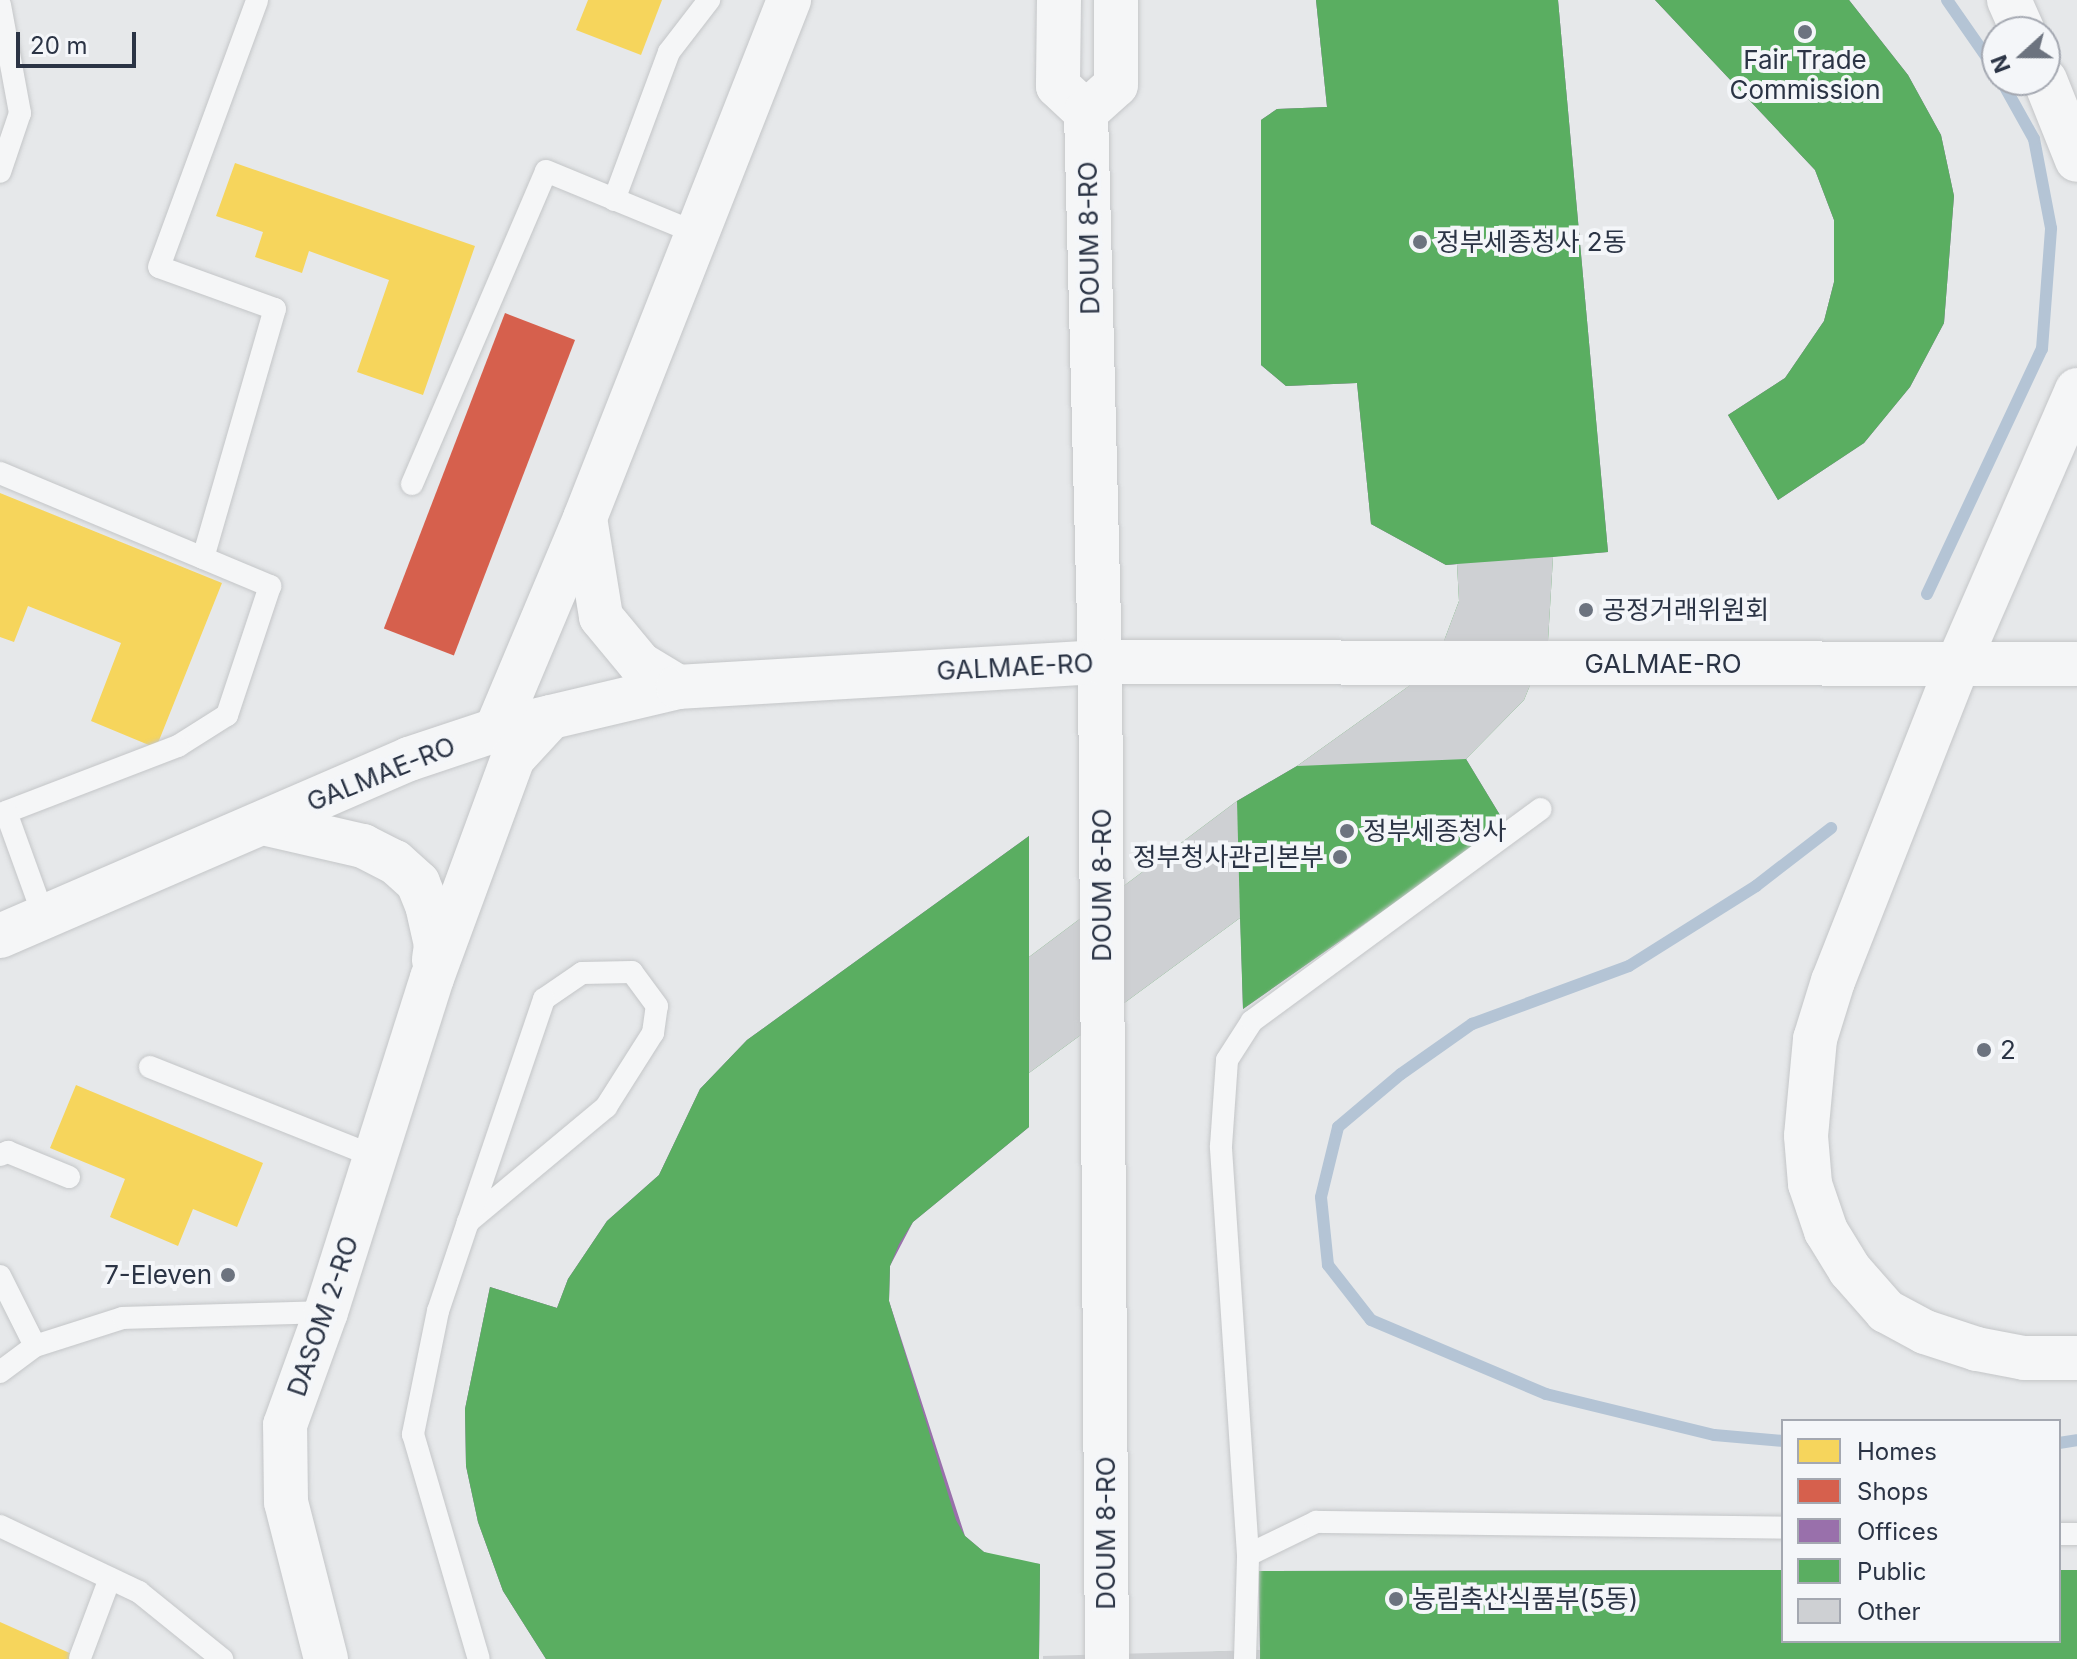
<!DOCTYPE html>
<html>
<head>
<meta charset="utf-8">
<style>
  body { margin:0 }
  #map { position:relative; width:2077px; height:1659px; overflow:hidden; background:#e6e8ea; font-family:Inter,"Noto Sans KR",sans-serif }
  div>[style] { position:absolute }
  [style*='--x'] { left:calc(var(--x)*1px); top:calc(var(--y)*1px); width:calc(var(--w)*1px); rotate:calc(var(--a)*1deg) }
  .homes>* { inset:0; background:#f6d55c }
  .shops>* { inset:0; background:#d6604d; transform-origin:0 0 }
  .offices>* { inset:0; background:#9970ab }
  .public>* { inset:0; background:#5aae61 }
  .stream>* { height:12px; margin:-6px; padding:0 6px; transform-origin:6px; border-radius:6px; background:#b4c4d5 }
  .building>* { inset:0; background:#ced0d3 }
  .roads { filter:drop-shadow(0 0 2px #c4c6c8) drop-shadow(0 0 2px #c4c6c8) }
  .service>* { height:22px; margin:-11px; padding:0 11px; transform-origin:11px; border-radius:11px; background:#f5f6f7 }
  .minor>* { height:44px; margin:-22px; padding:0 22px; transform-origin:22px; border-radius:22px; background:#f5f6f7 }
  .tertiary>* { height:44px; margin:-22px; padding:0 22px; transform-origin:22px; border-radius:22px; background:#f5f6f7 }
  .dots>* { width:22px; height:22px; translate:-50% -50%; box-sizing:border-box; border:4px solid #f4f6f9; border-radius:50% }
  span { translate:-50% -50%; white-space:nowrap; text-align:center; line-height:1.15; -webkit-text-stroke:8px #f4f6f9; paint-order:stroke }
  .poi-label { font-size:26px; color:#2b3445 }
  .left { translate:0 -50%; text-align:left }
  .right { translate:-100% -50%; text-align:right }
  .street-label { font-size:26px; color:#2b3445 }
  .legend { position:absolute; left:1781px; top:1419px; width:280px; height:224px; box-sizing:border-box; background:#f4f6f9; border:2px solid #a4a8b1; margin:0; padding:10px 14px; list-style:none; font-size:24px; color:#2b3445 }
  .legend li { display:flex; align-items:center; gap:16px; height:40px }
  .legend b { width:40px; border:2px solid #a4a8b1 }
  .north { position:absolute; left:1981px; top:16px; width:80px; height:80px; box-sizing:border-box; background:#f4f6f9; border:2px solid #a4a8b1; border-radius:50%; rotate:249deg; font-size:22px; font-weight:700; line-height:32px; text-align:center; color:#2b3445 }
  .north::after { content:''; display:block; margin:auto; width:28px; height:36px; background:#6c737f; clip-path:polygon(50% 0,100% 100%,50% 72%,0 100%) }
  .scale { position:absolute; left:16px; top:32px; width:120px; height:36px; box-sizing:border-box; border:4px solid #2b3445; border-top:0; padding-left:10px; font-size:24px; line-height:28px; white-space:nowrap; color:#2b3445; -webkit-text-stroke:6px #f4f6f9; paint-order:stroke }
</style>
</head>
<body>
<div id="map">
  <div class="homes">
    <i style="clip-path:polygon(588px 0,662px 0,641px 55px,576px 30px)"></i>
    <i style="clip-path:polygon(235px 163px,475px 246px,423px 395px,357px 372px,389px 280px,309px 251px,302px 273px,255px 257px,263px 232px,216px 216px)"></i>
    <i style="clip-path:polygon(0 493px,222px 583px,156px 748px,91px 721px,121px 643px,28px 606px,14px 642px,0 637px)"></i>
    <i style="clip-path:polygon(76px 1085px,263px 1163px,237px 1227px,193px 1209px,178px 1246px,110px 1217px,125px 1179px,50px 1148px)"></i>
    <i style="clip-path:polygon(0 1622px,83px 1659px,0 1659px)"></i>
  </div>
  <div class="shops">
    <i style="left:505px;top:313px;width:75px;height:338px;rotate:21deg"></i>
  </div>
  <div class="offices">
    <i style="clip-path:polygon(1316px 0,1558px 0,1608px 552px,1446px 565px,1371px 524px,1357px 383px,1286px 386px,1261px 365px,1261px 120px,1277px 109px,1327px 107px)"></i>
    <i style="clip-path:polygon(1655px 0,1849px 0,1908px 75px,1941px 135px,1954px 196px,1944px 323px,1910px 387px,1864px 443px,1778px 500px,1728px 415px,1785px 378px,1824px 321px,1834px 282px,1834px 220px,1815px 170px)"></i>
    <i style="clip-path:polygon(1466px 759px,1506px 825px,1243px 1009px,1237px 801px,1297px 766px)"></i>
    <i style="clip-path:polygon(1029px 836px,1029px 1127px,913px 1222px,890px 1266px,889px 1301px,965px 1536px,984px 1552px,1009px 1561px,1040px 1564px,1039px 1659px,546px 1659px,503px 1591px,478px 1522px,466px 1466px,465px 1409px,490px 1287px,557px 1308px,568px 1279px,607px 1221px,659px 1175px,700px 1089px,747px 1040px)"></i>
    <i style="clip-path:polygon(1783px 1570px,1783px 1641px,2059px 1641px,2059px 1570px,2077px 1570px,2077px 1659px,1260px 1659px,1259px 1571px)"></i>
  </div>
  <div class="public">
    <i style="clip-path:polygon(1316px 0,1558px 0,1608px 552px,1553px 557px,1548px 641px,1524px 700px,1466px 759px,1506px 825px,1243px 1009px,1240px 918px,1029px 1073px,1029px 1127px,913px 1222px,899px 1244px,890px 1266px,889px 1301px,956px 1520px,965px 1536px,984px 1552px,1040px 1564px,1039px 1659px,546px 1659px,503px 1591px,478px 1522px,466px 1466px,465px 1409px,490px 1287px,557px 1308px,568px 1279px,607px 1221px,659px 1175px,700px 1089px,747px 1040px,1029px 836px,1029px 957px,1237px 801px,1297px 766px,1409px 686px,1439px 654px,1459px 601px,1457px 564px,1446px 565px,1371px 524px,1357px 383px,1286px 386px,1261px 365px,1261px 120px,1277px 109px,1327px 107px)"></i>
    <i style="clip-path:polygon(1655px 0,1849px 0,1908px 75px,1941px 135px,1954px 196px,1944px 323px,1910px 387px,1864px 443px,1778px 500px,1728px 415px,1785px 378px,1824px 321px,1834px 282px,1834px 220px,1815px 170px)"></i>
    <i style="clip-path:polygon(1783px 1570px,1783px 1641px,2059px 1641px,2059px 1570px,2077px 1570px,2077px 1659px,1043px 1659px,1260px 1650px,1259px 1571px)"></i>
  </div>
  <div class="stream">
    <i style="--x:1947;--y:0;--w:88;--a:55.2"></i>
    <i style="--x:1927;--y:594;--w:271;--a:-64.9"></i>
    <i style="--x:2042;--y:349;--w:121;--a:-85.7"></i>
    <i style="--x:2051;--y:228;--w:91;--a:-100.8"></i>
    <i style="--x:2034;--y:139;--w:68;--a:-119.2"></i>
    <i style="--x:1783;--y:1441;--w:69;--a:-175"></i>
    <i style="--x:1714;--y:1435;--w:173;--a:-166.3"></i>
    <i style="--x:1546;--y:1394;--w:190;--a:-157.1"></i>
    <i style="--x:1371;--y:1320;--w:70;--a:-128"></i>
    <i style="--x:1328;--y:1265;--w:68;--a:-95.9"></i>
    <i style="--x:1321;--y:1197;--w:72;--a:-76.3"></i>
    <i style="--x:1338;--y:1127;--w:82;--a:-40.1"></i>
    <i style="--x:1401;--y:1074;--w:87;--a:-35.2"></i>
    <i style="--x:1472;--y:1024;--w:167;--a:-20.3"></i>
    <i style="--x:1629;--y:966;--w:150;--a:-32.2"></i>
    <i style="--x:1756;--y:886;--w:95;--a:-37.7"></i>
    <i style="--x:2059;--y:1443;--w:18;--a:-9"></i>
  </div>
  <div class="building">
    <i style="clip-path:polygon(1553px 557px,1548px 641px,1524px 700px,1466px 759px,1297px 766px,1409px 686px,1439px 654px,1459px 601px,1457px 564px)"></i>
    <i style="clip-path:polygon(1237px 801px,1240px 918px,1029px 1073px,1029px 957px)"></i>
    <i style="clip-path:polygon(1260px 1650px,1260px 1659px,1043px 1659px,1043px 1656px)"></i>
  </div>
  <div class="roads">
    <div class="service">
      <i style="--x:0;--y:5;--w:110;--a:79.5"></i>
      <i style="--x:20;--y:113;--w:62;--a:108.7"></i>
      <i style="--x:614;--y:200;--w:158;--a:-69.6"></i>
      <i style="--x:669;--y:52;--w:66;--a:-52.4"></i>
      <i style="--x:0;--y:473;--w:293;--a:22.7"></i>
      <i style="--x:270;--y:586;--w:136;--a:108.4"></i>
      <i style="--x:227;--y:715;--w:58;--a:147.7"></i>
      <i style="--x:178;--y:746;--w:184;--a:159"></i>
      <i style="--x:6;--y:812;--w:112;--a:70.1"></i>
      <i style="--x:412;--y:484;--w:340;--a:-66.8"></i>
      <i style="--x:546;--y:171;--w:165;--a:22.4"></i>
      <i style="--x:203;--y:558;--w:259;--a:-73.9"></i>
      <i style="--x:275;--y:309;--w:123;--a:-160.1"></i>
      <i style="--x:159;--y:267;--w:284;--a:-69.8"></i>
      <i style="--x:150;--y:1067;--w:243;--a:21.7"></i>
      <i style="--x:0;--y:1155;--w:9;--a:-21"></i>
      <i style="--x:8;--y:1152;--w:66;--a:22.3"></i>
      <i style="--x:468;--y:1222;--w:180;--a:-39.8"></i>
      <i style="--x:606;--y:1107;--w:88;--a:-57.6"></i>
      <i style="--x:653;--y:1033;--w:27;--a:-82"></i>
      <i style="--x:657;--y:1006;--w:42;--a:-126.3"></i>
      <i style="--x:632;--y:972;--w:50;--a:178.9"></i>
      <i style="--x:582;--y:973;--w:46;--a:145.6"></i>
      <i style="--x:544;--y:999;--w:236;--a:108.8"></i>
      <i style="--x:468;--y:1222;--w:94;--a:108.6"></i>
      <i style="--x:438;--y:1311;--w:126;--a:101.5"></i>
      <i style="--x:413;--y:1434;--w:234;--a:73.7"></i>
      <i style="--x:0;--y:1276;--w:78;--a:63.4"></i>
      <i style="--x:0;--y:1372;--w:44;--a:-36.6"></i>
      <i style="--x:35;--y:1346;--w:92;--a:-17.7"></i>
      <i style="--x:123;--y:1318;--w:203;--a:-1.7"></i>
      <i style="--x:0;--y:1526;--w:154;--a:25.4"></i>
      <i style="--x:139;--y:1592;--w:107;--a:38.9"></i>
      <i style="--x:2059;--y:1534;--w:18;--a:0"></i>
      <i style="--x:1248;--y:1555;--w:76;--a:-25.9"></i>
      <i style="--x:1316;--y:1522;--w:467;--a:0.7"></i>
      <i style="--x:80;--y:1658;--w:85;--a:-69.4"></i>
      <i style="--x:1245;--y:1659;--w:104;--a:-88.3"></i>
      <i style="--x:1248;--y:1555;--w:410;--a:-93.8"></i>
      <i style="--x:1221;--y:1146;--w:86;--a:-86"></i>
      <i style="--x:1227;--y:1060;--w:46;--a:-57.3"></i>
      <i style="--x:1252;--y:1021;--w:358;--a:-36.3"></i>
    </div>
    <div class="minor">
      <i style="--x:2009;--y:0;--w:35;--a:66"></i>
      <i style="--x:2045;--y:80;--w:86;--a:68.2"></i>
      <i style="--x:2077;--y:390;--w:299;--a:113.5"></i>
      <i style="--x:1958;--y:664;--w:341;--a:111.5"></i>
      <i style="--x:1833;--y:981;--w:61;--a:107.2"></i>
      <i style="--x:1815;--y:1039;--w:97;--a:95.3"></i>
      <i style="--x:1806;--y:1136;--w:48;--a:85.2"></i>
      <i style="--x:1810;--y:1184;--w:50;--a:71.2"></i>
      <i style="--x:1826;--y:1231;--w:46;--a:58.4"></i>
      <i style="--x:1850;--y:1270;--w:55;--a:48.7"></i>
      <i style="--x:1886;--y:1311;--w:44;--a:28.3"></i>
      <i style="--x:1925;--y:1332;--w:55;--a:18.1"></i>
      <i style="--x:1977;--y:1349;--w:48;--a:10.8"></i>
      <i style="--x:2024;--y:1358;--w:53;--a:0"></i>
      <i style="--x:585;--y:518;--w:557;--a:-68.5"></i>
      <i style="--x:326;--y:1659;--w:162;--a:-104.3"></i>
      <i style="--x:286;--y:1502;--w:77;--a:-90.7"></i>
      <i style="--x:285;--y:1425;--w:120;--a:-70.1"></i>
      <i style="--x:326;--y:1312;--w:350;--a:-72.4"></i>
    </div>
    <div class="tertiary">
      <i style="--x:1059;--y:0;--w:86;--a:90.7"></i>
      <i style="--x:1058;--y:86;--w:38;--a:43"></i>
      <i style="--x:1086;--y:112;--w:550;--a:88.54"></i>
      <i style="--x:1100;--y:662;--w:997;--a:89.6"></i>
      <i style="--x:1086;--y:112;--w:40;--a:-42"></i>
      <i style="--x:1116;--y:85;--w:85;--a:-90"></i>
      <i style="--x:586;--y:524;--w:94;--a:80.8"></i>
      <i style="--x:601;--y:617;--w:61;--a:50.3"></i>
      <i style="--x:640;--y:664;--w:44;--a:31.2"></i>
      <i style="--x:496;--y:730;--w:230;--a:-67.2"></i>
      <i style="--x:263;--y:823;--w:103;--a:13"></i>
      <i style="--x:363;--y:846;--w:36;--a:27"></i>
      <i style="--x:395;--y:862;--w:31;--a:42"></i>
      <i style="--x:418;--y:883;--w:24;--a:68"></i>
      <i style="--x:427;--y:905;--w:41;--a:77.3"></i>
      <i style="--x:436;--y:945;--w:15;--a:98"></i>
      <i style="--x:0;--y:936;--w:446;--a:-23.4"></i>
      <i style="--x:409;--y:759;--w:92;--a:-18.4"></i>
      <i style="--x:496;--y:730;--w:187;--a:-13.3"></i>
      <i style="--x:678;--y:687;--w:423;--a:-3.4"></i>
      <i style="--x:1100;--y:662;--w:977;--a:0.12"></i>
      <i style="--x:432;--y:978;--w:234;--a:-69.8"></i>
      <i style="--x:513;--y:758;--w:56;--a:-47.2"></i>
    </div>
  </div>
  <div class="dots">
    <i style="left:1805px;top:32px;background:#6c737f"></i>
    <i style="left:1420px;top:242px;background:#6c737f"></i>
    <i style="left:1586px;top:610px;background:#6c737f"></i>
    <i style="left:1347px;top:831px;background:#6c737f"></i>
    <i style="left:1340px;top:857px;background:#6c737f"></i>
    <i style="left:1984px;top:1050px;background:#6c737f"></i>
    <i style="left:228px;top:1275px;background:#6c737f"></i>
    <i style="left:1396px;top:1599px;background:#6c737f"></i>
  </div>
  <div class="poi-label">
    <span style="left:1805px;top:75px">Fair Trade<br>Commission</span>
    <span class="left" style="left:1436px;top:242px">정부세종청사 2동</span>
    <span class="left" style="left:1602px;top:610px">공정거래위원회</span>
    <span class="left" style="left:1363px;top:831px">정부세종청사</span>
    <span class="right" style="left:1324px;top:857px">정부청사관리본부</span>
    <span class="left" style="left:2000px;top:1050px">2</span>
    <span class="right" style="left:212px;top:1275px">7-Eleven</span>
    <span class="left" style="left:1412px;top:1599px">농림축산식품부(5동)</span>
  </div>
  <div class="street-label">
    <span style="left:1089px;top:238px;rotate:-91deg">DOUM 8-RO</span>
    <span style="left:1663px;top:664px">GALMAE-RO</span>
    <span style="left:1015px;top:667px;rotate:-3deg">GALMAE-RO</span>
    <span style="left:381px;top:774px;rotate:-22deg">GALMAE-RO</span>
    <span style="left:1102px;top:885px;rotate:-90deg">DOUM 8-RO</span>
    <span style="left:323px;top:1316px;rotate:-71deg">DASOM 2-RO</span>
    <span style="left:1106px;top:1533px;rotate:-90deg">DOUM 8-RO</span>
  </div>
  <ul class="legend">
  <li><b style="height:22px;background:#f6d55c"></b>Homes</li>
  <li><b style="height:22px;background:#d6604d"></b>Shops</li>
  <li><b style="height:22px;background:#9970ab"></b>Offices</li>
  <li><b style="height:22px;background:#5aae61"></b>Public</li>
  <li><b style="height:22px;background:#ced0d3"></b>Other</li>
  </ul>
  <div class="north">N</div>
  <div class="scale">20 m</div>
</div>
</body>
</html>
